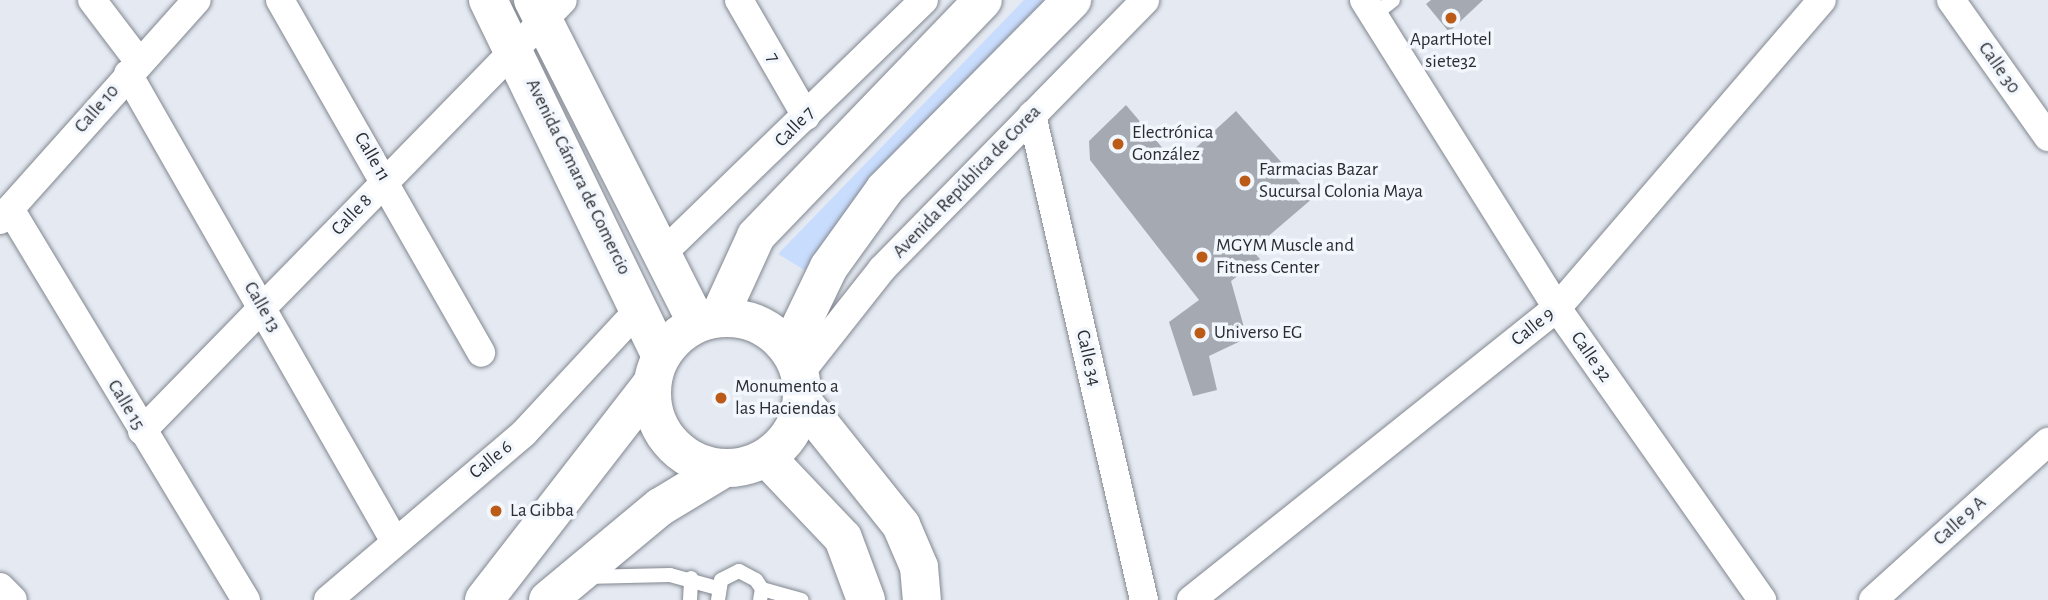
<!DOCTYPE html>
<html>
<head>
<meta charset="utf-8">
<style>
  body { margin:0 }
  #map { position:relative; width:2048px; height:600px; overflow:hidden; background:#e4e9f2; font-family:"Alegreya Sans",sans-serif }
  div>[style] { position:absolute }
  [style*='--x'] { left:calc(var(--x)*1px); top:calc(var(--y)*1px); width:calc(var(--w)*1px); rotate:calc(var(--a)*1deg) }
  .green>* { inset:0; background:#c8dcfd }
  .building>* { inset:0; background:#a5aab2 }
  .roads { filter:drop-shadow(0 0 2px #82878f) drop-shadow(0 0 2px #82878f) }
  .lane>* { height:14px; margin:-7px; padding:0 7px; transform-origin:7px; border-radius:7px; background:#fff }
  .street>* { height:28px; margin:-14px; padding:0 14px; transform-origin:14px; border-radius:14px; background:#fff }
  .secondary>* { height:38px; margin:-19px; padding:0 19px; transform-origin:19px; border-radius:19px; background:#fff }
  .secondary>.ring { margin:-19px; padding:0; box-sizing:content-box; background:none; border:38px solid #fff; border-radius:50% }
  .dots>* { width:19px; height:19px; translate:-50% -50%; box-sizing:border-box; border:4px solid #f2f7fe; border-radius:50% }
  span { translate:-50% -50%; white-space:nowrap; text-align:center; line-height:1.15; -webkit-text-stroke:7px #f2f7fe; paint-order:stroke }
  .poi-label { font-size:19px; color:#2b2d31 }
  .left { translate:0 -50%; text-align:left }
  .street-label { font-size:19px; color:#2b2d31 }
</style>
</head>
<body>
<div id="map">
  <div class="green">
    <i style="clip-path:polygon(1024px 0,1051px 0,806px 271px,778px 254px)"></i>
  </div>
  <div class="building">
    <i style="clip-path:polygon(1431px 0,1483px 0,1449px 32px,1426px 4px)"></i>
    <i style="clip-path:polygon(1126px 105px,1177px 165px,1236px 111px,1313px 198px,1252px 250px,1260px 259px,1231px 281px,1247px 338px,1209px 356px,1217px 390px,1193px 396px,1169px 322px,1199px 300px,1090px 160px,1089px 141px)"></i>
  </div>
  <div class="roads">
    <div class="lane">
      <i style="--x:1374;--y:15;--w:24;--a:-38"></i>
      <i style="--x:585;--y:577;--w:85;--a:-1.3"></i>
      <i style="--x:670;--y:575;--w:49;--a:15.5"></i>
      <i style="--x:762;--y:589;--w:41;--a:15.4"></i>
      <i style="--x:690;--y:600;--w:22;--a:-87"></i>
      <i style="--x:718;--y:600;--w:20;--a:-81"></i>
      <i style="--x:721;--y:580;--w:20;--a:-27"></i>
      <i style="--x:739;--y:571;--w:19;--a:28"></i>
      <i style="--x:756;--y:580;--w:11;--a:56"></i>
      <i style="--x:762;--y:589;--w:11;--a:100"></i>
    </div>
    <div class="street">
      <i style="--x:92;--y:0;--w:78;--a:52.8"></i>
      <i style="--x:280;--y:0;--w:406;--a:60.3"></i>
      <i style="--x:739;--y:0;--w:134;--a:60"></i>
      <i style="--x:1364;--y:0;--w:363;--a:57.9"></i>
      <i style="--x:1557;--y:308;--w:357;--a:54.9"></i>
      <i style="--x:1951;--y:0;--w:168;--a:54.7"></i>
      <i style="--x:128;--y:74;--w:537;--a:60.28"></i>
      <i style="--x:1032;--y:115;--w:498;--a:77"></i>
      <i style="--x:10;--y:209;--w:457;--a:58.9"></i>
      <i style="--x:0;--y:220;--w:295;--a:-48.2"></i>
      <i style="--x:664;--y:252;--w:362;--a:-44.1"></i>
      <i style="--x:800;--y:373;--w:132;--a:-51.7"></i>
      <i style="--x:882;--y:269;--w:376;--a:-45.6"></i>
      <i style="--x:142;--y:431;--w:602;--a:-45.67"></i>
      <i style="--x:0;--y:587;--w:18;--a:45"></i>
      <i style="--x:328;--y:600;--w:257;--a:-40.4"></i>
      <i style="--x:524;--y:433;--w:172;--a:-47.1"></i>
      <i style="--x:1191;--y:600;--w:468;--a:-38.6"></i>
      <i style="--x:1557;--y:308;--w:406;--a:-49.3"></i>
      <i style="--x:1873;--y:600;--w:236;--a:-42.1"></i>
    </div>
    <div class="secondary">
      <i style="--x:488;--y:0;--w:396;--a:64.1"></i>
      <i style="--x:533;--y:0;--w:362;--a:63.1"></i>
      <i style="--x:719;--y:317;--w:89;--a:-65.4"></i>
      <i style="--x:756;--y:236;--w:327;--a:-46.1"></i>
      <i class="ring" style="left:652px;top:318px;width:112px;height:112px"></i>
      <i style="--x:789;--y:350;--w:92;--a:-64.3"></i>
      <i style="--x:829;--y:267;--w:96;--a:-54.3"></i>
      <i style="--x:885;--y:189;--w:266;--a:-45.3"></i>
      <i style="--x:802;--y:401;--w:159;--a:51.4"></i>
      <i style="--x:901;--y:525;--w:46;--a:66.8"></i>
      <i style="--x:919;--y:567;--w:33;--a:85"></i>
      <i style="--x:767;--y:458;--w:110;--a:46.5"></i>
      <i style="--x:843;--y:538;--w:66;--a:69.6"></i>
      <i style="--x:484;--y:600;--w:272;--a:-52.2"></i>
      <i style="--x:548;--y:600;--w:146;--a:-39.7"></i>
      <i style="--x:660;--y:507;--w:74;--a:-31.1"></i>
    </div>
  </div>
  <div class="dots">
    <i style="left:1451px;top:18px;background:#bb5b17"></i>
    <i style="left:1118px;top:144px;background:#bb5b17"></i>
    <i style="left:1245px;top:181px;background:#bb5b17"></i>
    <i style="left:1202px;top:257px;background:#bb5b17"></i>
    <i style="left:1200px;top:333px;background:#bb5b17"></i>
    <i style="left:721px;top:398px;background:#bb5b17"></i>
    <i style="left:496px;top:511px;background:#bb5b17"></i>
  </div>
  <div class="poi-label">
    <span style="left:1451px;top:51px">ApartHotel<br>siete32</span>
    <span class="left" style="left:1132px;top:144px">Electrónica<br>González</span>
    <span class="left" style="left:1259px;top:181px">Farmacias Bazar<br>Sucursal Colonia Maya</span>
    <span class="left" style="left:1216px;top:257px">MGYM Muscle and<br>Fitness Center</span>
    <span class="left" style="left:1214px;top:333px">Universo EG</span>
    <span class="left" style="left:735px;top:398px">Monumento a<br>las Haciendas</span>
    <span class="left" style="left:510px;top:511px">La Gibba</span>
  </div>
  <div class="street-label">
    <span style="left:773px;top:58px;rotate:60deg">7</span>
    <span style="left:1999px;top:68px;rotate:55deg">Calle 30</span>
    <span style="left:97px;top:109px;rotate:-49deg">Calle 10</span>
    <span style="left:795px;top:127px;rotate:-46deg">Calle 7</span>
    <span style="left:372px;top:157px;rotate:60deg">Calle 11</span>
    <span style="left:578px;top:177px;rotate:64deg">Avenida Cámara de Comercio</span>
    <span style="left:967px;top:182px;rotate:-46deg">Avenida República de Corea</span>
    <span style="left:352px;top:215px;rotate:-46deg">Calle 8</span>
    <span style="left:262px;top:307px;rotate:60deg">Calle 13</span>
    <span style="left:1533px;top:327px;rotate:-39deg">Calle 9</span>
    <span style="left:1591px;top:357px;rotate:55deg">Calle 32</span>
    <span style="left:1088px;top:358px;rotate:77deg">Calle 34</span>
    <span style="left:126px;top:405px;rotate:59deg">Calle 15</span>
    <span style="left:491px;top:460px;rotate:-39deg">Calle 6</span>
    <span style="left:1960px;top:521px;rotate:-42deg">Calle 9 A</span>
  </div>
</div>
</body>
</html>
